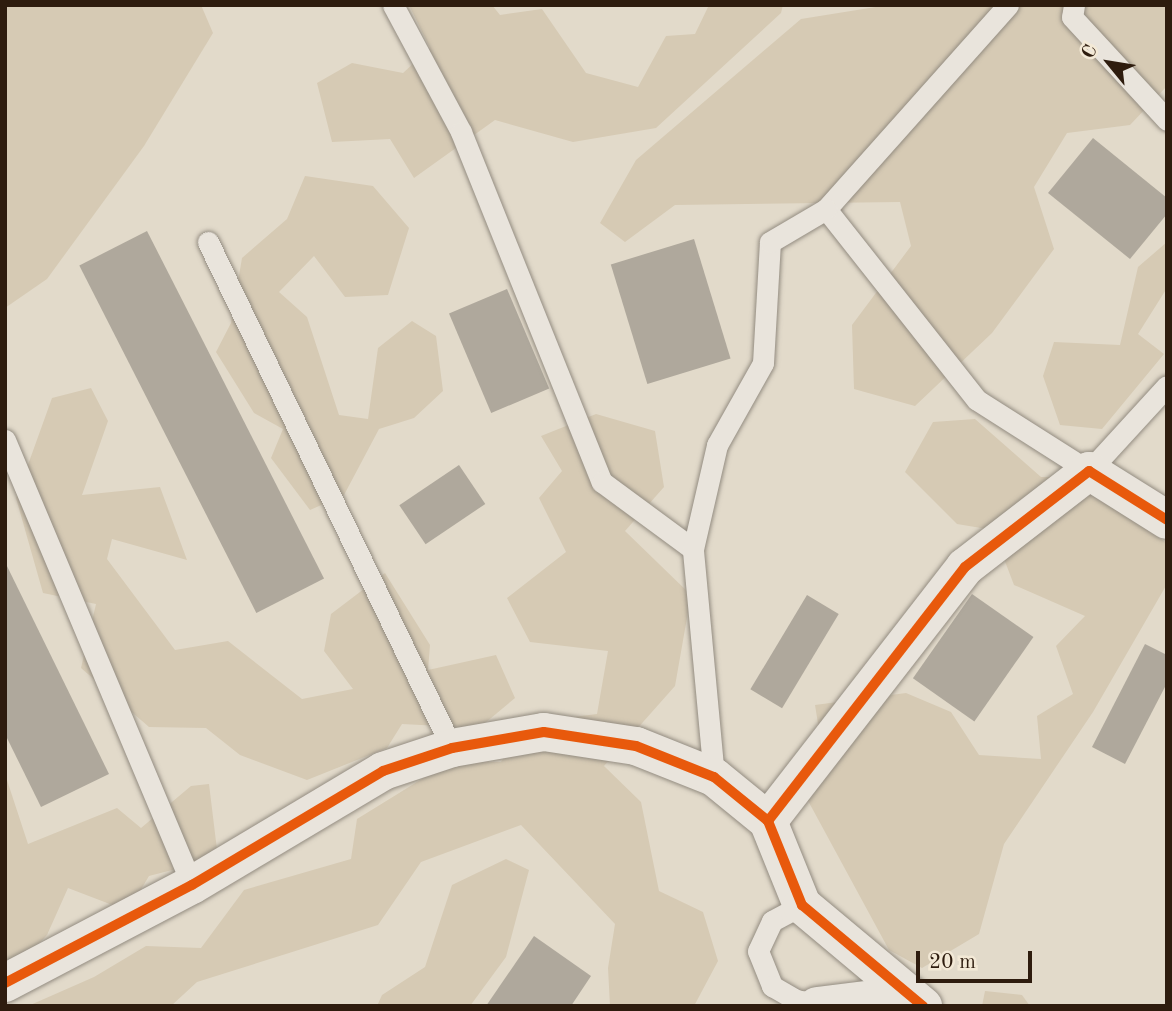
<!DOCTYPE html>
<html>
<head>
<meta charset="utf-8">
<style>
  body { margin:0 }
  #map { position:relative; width:1172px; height:1011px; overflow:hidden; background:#e2daca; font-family:"Old Standard TT",serif }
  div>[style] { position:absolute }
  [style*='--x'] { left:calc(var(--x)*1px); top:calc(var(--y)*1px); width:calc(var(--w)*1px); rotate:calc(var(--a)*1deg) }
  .green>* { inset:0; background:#d6cab4 }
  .building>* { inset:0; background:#afa89c; transform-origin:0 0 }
  .roads { filter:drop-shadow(0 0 2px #938c81) drop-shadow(0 0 2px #938c81) }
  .lane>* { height:21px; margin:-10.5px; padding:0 10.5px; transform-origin:10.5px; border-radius:10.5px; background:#e9e4dc }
  .street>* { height:38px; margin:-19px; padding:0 19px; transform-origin:19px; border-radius:19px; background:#e9e4dc }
  .cycleway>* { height:10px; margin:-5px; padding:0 5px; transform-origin:5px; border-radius:5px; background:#e8590c }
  span { translate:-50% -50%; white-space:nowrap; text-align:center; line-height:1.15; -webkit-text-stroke:7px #f3e9d6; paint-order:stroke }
  .frame { position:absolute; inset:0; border:7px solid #2e1c0e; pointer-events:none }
  .north { position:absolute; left:1074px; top:28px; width:70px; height:70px; -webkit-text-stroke:5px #f3e9d6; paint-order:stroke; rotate:300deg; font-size:19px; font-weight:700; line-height:28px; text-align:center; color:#2e1c0e }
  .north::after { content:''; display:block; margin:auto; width:24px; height:32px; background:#2e1c0e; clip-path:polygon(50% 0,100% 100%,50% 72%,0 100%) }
  .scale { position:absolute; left:916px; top:951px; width:116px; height:32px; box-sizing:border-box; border:4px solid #2e1c0e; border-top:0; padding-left:9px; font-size:21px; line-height:24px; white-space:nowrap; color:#2e1c0e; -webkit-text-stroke:5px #f3e9d6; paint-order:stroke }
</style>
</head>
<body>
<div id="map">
  <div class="green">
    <i style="clip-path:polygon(5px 5px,201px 5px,213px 33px,144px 146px,47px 279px,5px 308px)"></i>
    <i style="clip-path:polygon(409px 5px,492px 5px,500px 15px,542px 9px,586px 73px,638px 87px,666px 36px,695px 34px,709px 5px,783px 5px,781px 13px,656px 128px,573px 142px,495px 120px,414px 178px,390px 139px,332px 142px,317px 83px,352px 63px,403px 73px,430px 48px)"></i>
    <i style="clip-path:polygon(888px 5px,1167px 5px,1167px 86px,1130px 125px,1067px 133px,1034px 187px,1054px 249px,992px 333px,915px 406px,854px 389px,852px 325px,911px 246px,900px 202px,675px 205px,625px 242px,600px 223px,636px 160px,801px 19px)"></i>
    <i style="clip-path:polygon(305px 176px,373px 186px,409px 228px,388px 295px,345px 297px,314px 256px,279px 292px,307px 317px,339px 415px,368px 419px,378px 348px,412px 321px,436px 336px,443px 391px,414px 418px,379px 429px,344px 495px,310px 510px,271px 458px,283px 429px,254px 413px,216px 352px,231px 323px,242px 258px,287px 219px)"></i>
    <i style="clip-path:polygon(1167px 242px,1167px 288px,1138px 334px,1164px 354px,1102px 429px,1060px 425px,1043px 376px,1054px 342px,1120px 345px,1138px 267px)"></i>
    <i style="clip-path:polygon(91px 388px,108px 421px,82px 495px,160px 487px,187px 560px,112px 539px,107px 559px,175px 650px,228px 641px,302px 699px,353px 689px,324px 651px,331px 614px,385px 573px,430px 645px,428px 670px,496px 655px,515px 698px,479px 728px,402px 724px,387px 748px,307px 780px,240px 755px,206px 728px,149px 727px,81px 668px,96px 604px,43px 593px,16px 498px,52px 398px)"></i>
    <i style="clip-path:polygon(596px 414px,655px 431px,664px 487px,625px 531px,691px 595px,675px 686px,604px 766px,641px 802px,659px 891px,703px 912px,718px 961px,694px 1006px,610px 1006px,608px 968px,615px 924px,521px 825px,421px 862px,378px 925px,197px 982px,171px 1006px,28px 1006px,94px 977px,146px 946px,201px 948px,244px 890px,351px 859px,357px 819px,451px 761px,501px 762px,524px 723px,597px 714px,608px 651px,530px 642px,507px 598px,566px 552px,539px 498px,562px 471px,541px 436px)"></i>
    <i style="clip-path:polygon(975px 419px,1041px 477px,1120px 477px,1150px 532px,1167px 543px,1167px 584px,1093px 712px,1004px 844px,979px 934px,922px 968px,889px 950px,806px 797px,825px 767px,815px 705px,906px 693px,951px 712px,979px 755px,1041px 759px,1037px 716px,1073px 694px,1056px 646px,1085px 616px,1014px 585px,993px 530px,957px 524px,905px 472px,933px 422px)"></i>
    <i style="clip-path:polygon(5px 774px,28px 844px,117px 808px,141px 828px,191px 786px,209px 784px,218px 858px,149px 876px,128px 911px,68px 888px,47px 935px,5px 979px)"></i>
    <i style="clip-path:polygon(506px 859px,529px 870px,506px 957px,470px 1006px,377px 1006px,382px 995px,425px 967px,452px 885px)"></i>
    <i style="clip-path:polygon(985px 991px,1022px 995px,1030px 1006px,982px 1006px)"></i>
  </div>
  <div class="building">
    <i style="clip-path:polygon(1093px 138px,1167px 198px,1167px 214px,1130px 259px,1048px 193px)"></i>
    <i style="left:147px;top:231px;width:390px;height:76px;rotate:63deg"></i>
    <i style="left:694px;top:239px;width:125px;height:87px;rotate:73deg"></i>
    <i style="left:507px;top:289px;width:108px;height:63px;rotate:67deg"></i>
    <i style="left:459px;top:465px;width:47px;height:72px;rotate:56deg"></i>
    <i style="clip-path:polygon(5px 562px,109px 774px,41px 807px,5px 734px)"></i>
    <i style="left:972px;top:594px;width:75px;height:103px;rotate:35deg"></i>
    <i style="left:807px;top:595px;width:37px;height:110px;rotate:31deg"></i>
    <i style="clip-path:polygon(1145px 644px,1167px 655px,1167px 683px,1125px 764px,1092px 747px)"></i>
    <i style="clip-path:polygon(534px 936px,591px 976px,571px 1006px,486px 1006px)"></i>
  </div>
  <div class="roads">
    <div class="lane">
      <i style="--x:393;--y:5;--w:144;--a:61.8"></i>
      <i style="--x:461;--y:132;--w:377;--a:68.1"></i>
      <i style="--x:602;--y:482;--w:113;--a:36.4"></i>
      <i style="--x:1008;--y:5;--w:273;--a:131.7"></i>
      <i style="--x:826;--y:209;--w:243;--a:51.7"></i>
      <i style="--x:977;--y:400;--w:133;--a:32.4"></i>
      <i style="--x:1089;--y:471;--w:115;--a:-47.5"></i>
      <i style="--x:1074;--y:5;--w:12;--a:99"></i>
      <i style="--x:1072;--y:17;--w:140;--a:47.3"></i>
      <i style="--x:208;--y:242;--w:562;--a:64.26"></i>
      <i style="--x:5;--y:440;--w:483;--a:67.2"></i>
      <i style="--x:714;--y:777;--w:229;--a:-95.3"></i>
      <i style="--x:693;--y:549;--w:107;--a:-77"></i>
      <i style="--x:717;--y:445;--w:94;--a:-60.7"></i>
      <i style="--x:763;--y:363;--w:121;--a:-86.7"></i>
      <i style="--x:770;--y:242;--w:65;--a:-30.5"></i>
      <i style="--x:802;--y:905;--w:34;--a:152"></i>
      <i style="--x:772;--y:921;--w:33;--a:115"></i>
      <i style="--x:758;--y:951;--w:38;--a:68"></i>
      <i style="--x:772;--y:986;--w:28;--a:30"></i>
      <i style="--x:796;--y:1000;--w:22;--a:10"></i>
    </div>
    <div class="street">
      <i style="--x:768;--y:821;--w:321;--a:-52.2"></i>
      <i style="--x:965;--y:567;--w:157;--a:-37.7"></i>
      <i style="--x:1089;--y:471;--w:92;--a:32.1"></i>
      <i style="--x:5;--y:983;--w:211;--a:-27.7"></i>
      <i style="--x:192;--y:885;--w:222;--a:-30.8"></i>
      <i style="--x:383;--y:771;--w:73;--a:-18.4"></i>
      <i style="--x:452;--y:748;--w:93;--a:-9.9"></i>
      <i style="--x:544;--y:732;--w:93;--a:8.7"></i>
      <i style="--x:636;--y:746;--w:84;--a:21.7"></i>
      <i style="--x:714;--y:777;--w:70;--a:39.2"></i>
      <i style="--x:768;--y:821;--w:91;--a:68"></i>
      <i style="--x:802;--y:905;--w:158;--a:39.9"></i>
      <i style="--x:817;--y:1006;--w:89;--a:-7.1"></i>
    </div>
  </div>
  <div class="cycleway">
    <i style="--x:768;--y:821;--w:321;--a:-52.2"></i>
    <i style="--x:965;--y:567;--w:157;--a:-37.7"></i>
    <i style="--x:1089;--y:471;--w:92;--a:32.1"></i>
    <i style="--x:5;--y:983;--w:211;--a:-27.7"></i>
    <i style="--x:192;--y:885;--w:222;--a:-30.8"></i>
    <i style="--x:383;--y:771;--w:73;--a:-18.4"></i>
    <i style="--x:452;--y:748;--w:93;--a:-9.9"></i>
    <i style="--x:544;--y:732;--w:93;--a:8.7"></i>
    <i style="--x:636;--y:746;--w:84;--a:21.7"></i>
    <i style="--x:714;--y:777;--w:70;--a:39.2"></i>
    <i style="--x:768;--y:821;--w:91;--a:68"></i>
    <i style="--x:802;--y:905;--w:158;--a:39.9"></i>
  </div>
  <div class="frame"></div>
  <div class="north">С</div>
  <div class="scale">20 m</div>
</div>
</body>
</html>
